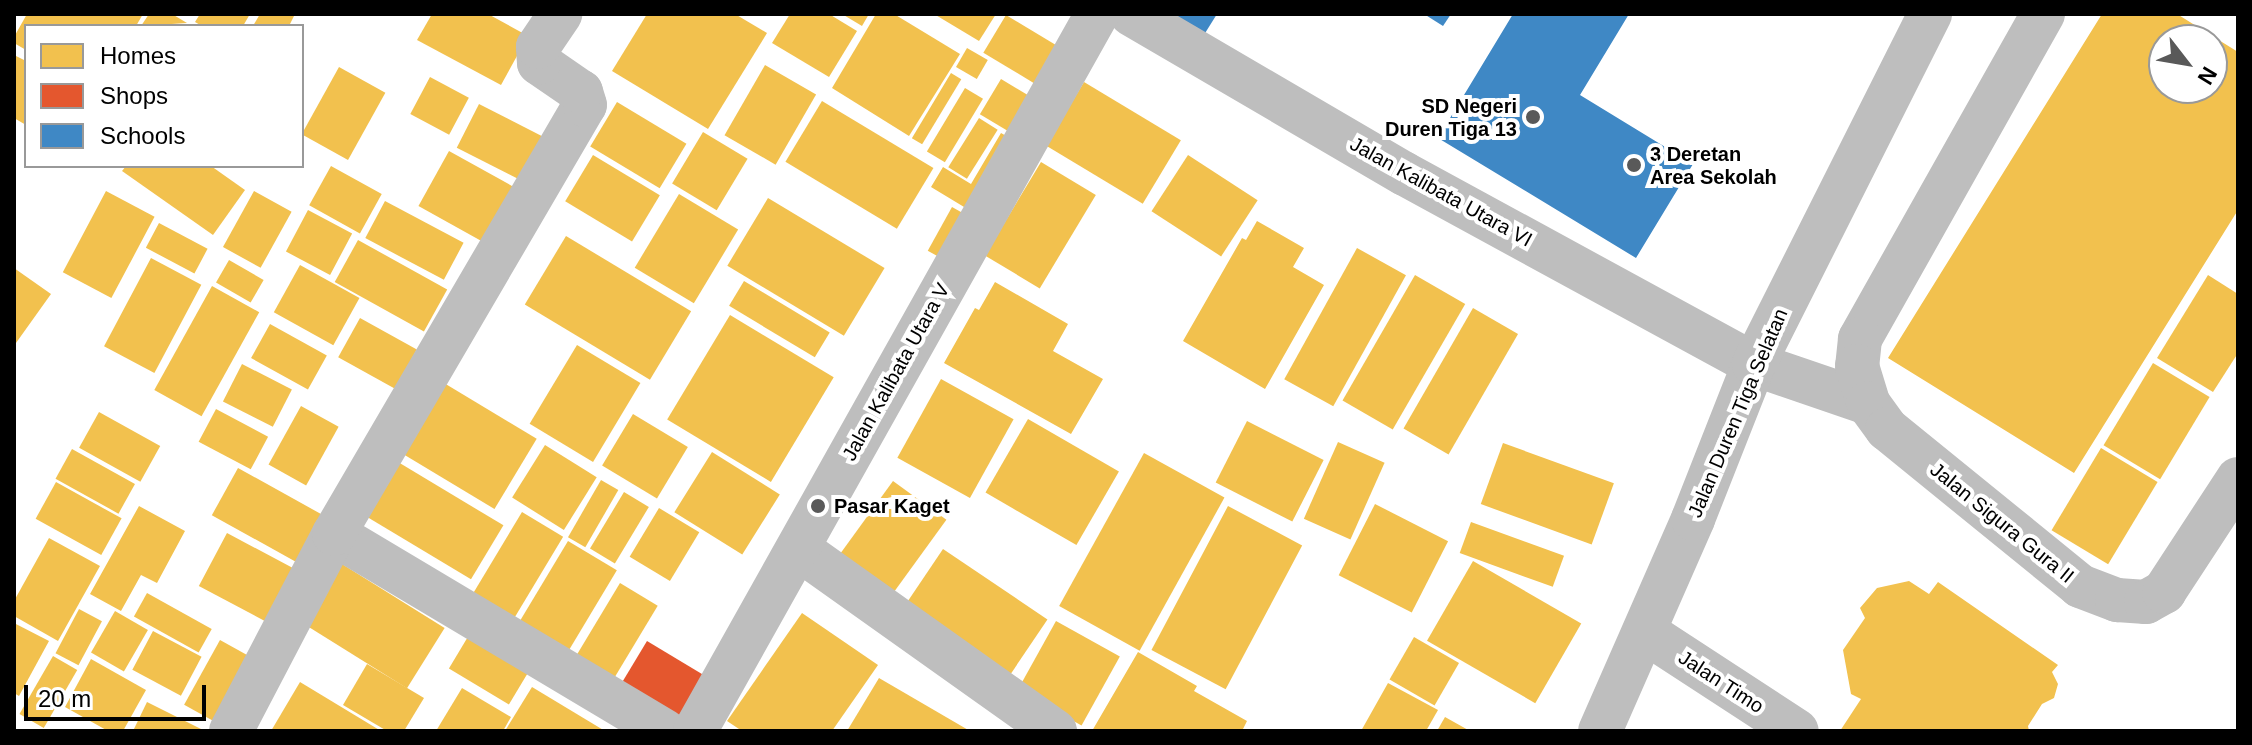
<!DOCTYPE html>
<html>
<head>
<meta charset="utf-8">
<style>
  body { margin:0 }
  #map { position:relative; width:2252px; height:745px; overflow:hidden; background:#fff; font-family:Helvetica,sans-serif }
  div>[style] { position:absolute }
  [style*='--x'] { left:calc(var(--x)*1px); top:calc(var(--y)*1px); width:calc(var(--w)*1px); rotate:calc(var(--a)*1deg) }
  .homes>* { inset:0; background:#f2c14e; transform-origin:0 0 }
  .shops>* { inset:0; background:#e4572e; transform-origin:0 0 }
  .schools>* { inset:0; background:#3f88c5 }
  .minor>* { height:44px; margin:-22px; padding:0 22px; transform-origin:22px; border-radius:22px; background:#bebebe }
  .tertiary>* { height:44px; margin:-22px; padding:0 22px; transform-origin:22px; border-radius:22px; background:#bebebe }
  .dots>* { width:22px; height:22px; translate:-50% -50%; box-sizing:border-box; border:4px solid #fff; border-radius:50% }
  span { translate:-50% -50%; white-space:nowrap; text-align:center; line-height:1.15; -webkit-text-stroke:8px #fff; paint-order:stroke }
  .poi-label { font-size:20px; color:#000; font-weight:700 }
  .right { translate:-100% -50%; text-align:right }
  .left { translate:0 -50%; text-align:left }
  .street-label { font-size:20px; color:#000 }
  .frame { position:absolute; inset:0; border:16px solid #000; pointer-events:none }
  .legend { position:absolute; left:24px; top:24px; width:280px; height:144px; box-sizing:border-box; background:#fff; border:2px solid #999; margin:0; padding:10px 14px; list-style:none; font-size:24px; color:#000 }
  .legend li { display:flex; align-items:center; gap:16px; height:40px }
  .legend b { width:40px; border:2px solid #999 }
  .north { position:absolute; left:2148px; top:24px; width:80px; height:80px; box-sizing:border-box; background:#fff; border:2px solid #999; border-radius:50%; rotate:121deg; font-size:22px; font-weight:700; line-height:32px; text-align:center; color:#000 }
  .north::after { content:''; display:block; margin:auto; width:28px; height:36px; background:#595959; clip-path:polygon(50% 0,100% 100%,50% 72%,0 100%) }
  .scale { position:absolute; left:24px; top:685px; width:182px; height:36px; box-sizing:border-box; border:4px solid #000; border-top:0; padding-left:10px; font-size:24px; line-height:28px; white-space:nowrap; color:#000; -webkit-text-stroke:6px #fff; paint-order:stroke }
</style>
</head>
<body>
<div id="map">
  <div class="homes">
    <i style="clip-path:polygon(27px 14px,143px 14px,136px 26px,26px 26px,26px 50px,14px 43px,14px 37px)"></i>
    <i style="clip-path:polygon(149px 14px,172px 14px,187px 23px,141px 26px)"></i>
    <i style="clip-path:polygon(200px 14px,250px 14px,243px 26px,202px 26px,195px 22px)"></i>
    <i style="clip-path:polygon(260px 14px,295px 14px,289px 26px,253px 26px)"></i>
    <i style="clip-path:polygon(432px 14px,488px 14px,528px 36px,501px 85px,417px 40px)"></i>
    <i style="clip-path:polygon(647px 14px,735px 14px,767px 33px,708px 129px,612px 71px)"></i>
    <i style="clip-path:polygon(790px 14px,829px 14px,857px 31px,829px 77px,772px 43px)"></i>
    <i style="clip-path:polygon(842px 14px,869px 14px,862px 26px)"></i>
    <i style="clip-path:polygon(876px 14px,894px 14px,960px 54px,909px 136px,832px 88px)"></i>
    <i style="clip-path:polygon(934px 14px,996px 14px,979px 41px)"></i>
    <i style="clip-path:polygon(evenodd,2102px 14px,2177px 14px,2238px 52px,2238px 210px,2074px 473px,1888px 358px,2102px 14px,2164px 40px,2212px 40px,2212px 88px,2164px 88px,2164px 40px)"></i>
    <i style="left:1006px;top:15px;width:64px;height:44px;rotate:31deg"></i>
    <i style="left:967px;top:48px;width:24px;height:22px;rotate:30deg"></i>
    <i style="clip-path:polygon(14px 55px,26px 61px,26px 125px,14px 118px)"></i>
    <i style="left:765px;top:65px;width:59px;height:81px;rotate:30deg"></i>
    <i style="left:339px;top:67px;width:53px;height:77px;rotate:29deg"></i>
    <i style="left:951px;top:73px;width:12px;height:76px;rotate:31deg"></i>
    <i style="left:430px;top:77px;width:44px;height:42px;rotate:28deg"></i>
    <i style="left:1001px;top:79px;width:39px;height:41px;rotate:31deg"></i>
    <i style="left:1084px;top:82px;width:113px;height:74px;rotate:31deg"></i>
    <i style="left:965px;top:88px;width:21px;height:74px;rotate:31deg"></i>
    <i style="left:822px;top:101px;width:130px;height:71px;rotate:31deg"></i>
    <i style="left:617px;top:102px;width:81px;height:52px;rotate:31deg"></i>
    <i style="left:479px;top:104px;width:72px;height:49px;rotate:27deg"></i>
    <i style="left:979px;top:118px;width:22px;height:58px;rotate:32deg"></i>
    <i style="left:703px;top:132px;width:52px;height:60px;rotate:31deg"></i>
    <i style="clip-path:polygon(1001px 133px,1017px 142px,974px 213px,931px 187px,943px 167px,971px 184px)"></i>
    <i style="left:449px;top:151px;width:74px;height:63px;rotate:29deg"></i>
    <i style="left:593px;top:155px;width:78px;height:54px;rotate:31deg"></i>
    <i style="left:1188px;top:155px;width:83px;height:67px;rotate:33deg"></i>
    <i style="left:1041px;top:162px;width:64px;height:109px;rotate:31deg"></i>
    <i style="clip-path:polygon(126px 166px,211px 166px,245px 190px,213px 235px,122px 171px)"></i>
    <i style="left:331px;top:166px;width:58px;height:45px;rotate:29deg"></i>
    <i style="left:106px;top:191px;width:55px;height:92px;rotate:28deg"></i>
    <i style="left:254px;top:191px;width:43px;height:64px;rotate:29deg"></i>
    <i style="left:679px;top:194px;width:69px;height:86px;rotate:31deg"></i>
    <i style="left:768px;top:198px;width:136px;height:79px;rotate:31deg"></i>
    <i style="left:385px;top:201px;width:89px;height:42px;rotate:28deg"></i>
    <i style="left:952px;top:207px;width:23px;height:50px;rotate:29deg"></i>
    <i style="left:308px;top:210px;width:50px;height:47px;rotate:28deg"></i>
    <i style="clip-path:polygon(1257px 221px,1304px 248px,1293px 267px,1324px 285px,1265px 389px,1183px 341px,1242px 238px,1246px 240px)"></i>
    <i style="left:159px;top:223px;width:55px;height:28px;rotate:28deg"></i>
    <i style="left:566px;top:236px;width:146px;height:80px;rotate:31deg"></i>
    <i style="left:358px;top:240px;width:102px;height:48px;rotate:29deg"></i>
    <i style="left:1357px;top:248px;width:56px;height:150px;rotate:29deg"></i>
    <i style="left:151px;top:258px;width:57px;height:100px;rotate:28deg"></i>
    <i style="left:229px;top:260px;width:40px;height:26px;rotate:30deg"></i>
    <i style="left:300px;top:265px;width:68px;height:54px;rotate:29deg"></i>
    <i style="clip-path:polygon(14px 268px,51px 294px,16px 343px,14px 341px)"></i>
    <i style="left:1415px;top:275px;width:58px;height:145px;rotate:30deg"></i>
    <i style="clip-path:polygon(2208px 275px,2238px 294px,2238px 353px,2213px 392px,2157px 358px)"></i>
    <i style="left:744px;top:281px;width:100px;height:29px;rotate:31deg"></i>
    <i style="clip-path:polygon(995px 282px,1068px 324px,1053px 351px,1103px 379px,1071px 434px,944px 363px,975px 308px,979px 310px)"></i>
    <i style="left:212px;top:286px;width:54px;height:119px;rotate:29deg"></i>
    <i style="left:1473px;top:308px;width:52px;height:139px;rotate:30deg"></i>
    <i style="left:730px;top:315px;width:121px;height:122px;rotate:31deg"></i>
    <i style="left:360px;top:318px;width:65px;height:45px;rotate:29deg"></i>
    <i style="left:270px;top:324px;width:65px;height:39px;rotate:29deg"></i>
    <i style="left:577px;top:345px;width:74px;height:92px;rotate:31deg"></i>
    <i style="left:2153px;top:363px;width:66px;height:96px;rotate:31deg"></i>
    <i style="left:242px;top:364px;width:56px;height:42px;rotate:27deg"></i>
    <i style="left:941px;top:379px;width:83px;height:90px;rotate:29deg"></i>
    <i style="left:439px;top:380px;width:114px;height:82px;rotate:31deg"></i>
    <i style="left:301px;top:406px;width:43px;height:67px;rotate:29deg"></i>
    <i style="left:216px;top:409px;width:59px;height:37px;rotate:28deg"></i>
    <i style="left:99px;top:412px;width:70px;height:41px;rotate:29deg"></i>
    <i style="left:633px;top:414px;width:64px;height:60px;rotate:31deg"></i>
    <i style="left:1028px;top:419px;width:105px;height:85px;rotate:30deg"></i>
    <i style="left:1247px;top:421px;width:86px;height:69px;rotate:27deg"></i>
    <i style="left:1338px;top:442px;width:51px;height:84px;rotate:24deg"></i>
    <i style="left:1503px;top:443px;width:118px;height:65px;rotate:20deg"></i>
    <i style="left:545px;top:445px;width:61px;height:62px;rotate:32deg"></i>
    <i style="left:2101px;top:448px;width:66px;height:96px;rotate:31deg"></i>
    <i style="left:72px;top:449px;width:72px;height:34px;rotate:29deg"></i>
    <i style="left:712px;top:452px;width:80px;height:71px;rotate:32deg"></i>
    <i style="left:1144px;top:453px;width:92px;height:175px;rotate:29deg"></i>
    <i style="left:398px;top:462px;width:123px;height:63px;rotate:31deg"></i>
    <i style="left:238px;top:468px;width:99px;height:54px;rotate:29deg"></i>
    <i style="left:601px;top:480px;width:20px;height:66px;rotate:30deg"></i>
    <i style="left:893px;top:481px;width:66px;height:100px;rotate:36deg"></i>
    <i style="left:56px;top:482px;width:75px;height:42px;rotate:29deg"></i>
    <i style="left:624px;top:492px;width:29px;height:66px;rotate:31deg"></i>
    <i style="left:1375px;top:504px;width:82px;height:80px;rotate:27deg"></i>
    <i style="clip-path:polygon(139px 506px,185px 531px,157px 583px,141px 575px,121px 611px,90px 594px)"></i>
    <i style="left:1228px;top:506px;width:84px;height:163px;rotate:28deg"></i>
    <i style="left:659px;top:508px;width:47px;height:57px;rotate:31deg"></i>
    <i style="left:522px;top:512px;width:48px;height:105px;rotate:31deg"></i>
    <i style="left:1471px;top:522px;width:99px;height:33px;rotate:20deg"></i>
    <i style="left:227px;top:533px;width:81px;height:60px;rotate:28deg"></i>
    <i style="clip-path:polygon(49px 538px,100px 566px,58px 641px,14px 616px,14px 601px)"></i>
    <i style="left:568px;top:541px;width:57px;height:108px;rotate:31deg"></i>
    <i style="left:943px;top:549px;width:126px;height:66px;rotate:34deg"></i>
    <i style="left:1473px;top:561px;width:125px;height:92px;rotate:30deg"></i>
    <i style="left:342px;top:564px;width:121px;height:71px;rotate:32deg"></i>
    <i style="clip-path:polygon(1909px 581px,1929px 594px,1938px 582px,2058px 665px,2052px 672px,2058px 684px,2054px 698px,2042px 704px,2028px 726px,2029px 731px,1840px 731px,1861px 699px,1851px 694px,1843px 650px,1865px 618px,1860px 608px,1877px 588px)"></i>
    <i style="left:620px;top:583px;width:44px;height:85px;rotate:31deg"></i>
    <i style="left:147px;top:593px;width:74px;height:27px;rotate:29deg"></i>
    <i style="left:79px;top:609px;width:26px;height:50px;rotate:28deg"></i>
    <i style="left:115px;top:611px;width:38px;height:48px;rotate:30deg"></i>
    <i style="clip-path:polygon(802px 613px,878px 665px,832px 731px,742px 731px,727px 721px)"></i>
    <i style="left:1056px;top:621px;width:73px;height:79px;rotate:29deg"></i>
    <i style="clip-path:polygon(14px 623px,49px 641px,19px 696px,14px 693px)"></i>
    <i style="left:153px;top:631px;width:55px;height:44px;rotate:28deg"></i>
    <i style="left:469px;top:635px;width:70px;height:39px;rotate:31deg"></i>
    <i style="left:1414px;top:637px;width:52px;height:49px;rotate:30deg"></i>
    <i style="left:220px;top:640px;width:33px;height:74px;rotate:29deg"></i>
    <i style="clip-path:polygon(1138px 652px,1197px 686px,1194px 691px,1247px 721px,1242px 731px,1092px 731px)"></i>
    <i style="left:53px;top:656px;width:28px;height:67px;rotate:30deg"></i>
    <i style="clip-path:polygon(91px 659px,146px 690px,123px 731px,108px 731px,65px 707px)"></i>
    <i style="clip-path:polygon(367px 664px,424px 698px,404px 731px,387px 731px,343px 705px)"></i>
    <i style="clip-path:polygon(879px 678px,970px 731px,847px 731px)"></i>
    <i style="clip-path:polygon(300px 682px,381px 731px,271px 731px)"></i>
    <i style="clip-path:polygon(1388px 683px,1438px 710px,1426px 731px,1361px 731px)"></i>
    <i style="clip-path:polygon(532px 687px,605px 731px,505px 731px)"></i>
    <i style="clip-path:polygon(462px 688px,511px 717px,503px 731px,436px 731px)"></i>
    <i style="clip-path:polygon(147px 702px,205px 731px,133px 731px)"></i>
    <i style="clip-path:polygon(1445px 717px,1470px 731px,1437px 731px)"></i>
  </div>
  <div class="shops">
    <i style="left:647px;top:641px;width:84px;height:57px;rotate:31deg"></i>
  </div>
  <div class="schools">
    <i style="clip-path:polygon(1163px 14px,1217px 14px,1202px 38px)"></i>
    <i style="clip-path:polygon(1424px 14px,1451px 14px,1443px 26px)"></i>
    <i style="clip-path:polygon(1513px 14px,1629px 14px,1580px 95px,1693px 164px,1636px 258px,1438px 138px)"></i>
  </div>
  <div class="minor">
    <i style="--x:1131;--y:14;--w:317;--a:30.3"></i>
    <i style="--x:1405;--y:174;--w:397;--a:28.6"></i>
    <i style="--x:1754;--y:364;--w:120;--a:18.9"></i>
    <i style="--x:2043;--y:14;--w:373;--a:119.4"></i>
    <i style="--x:1860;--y:339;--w:27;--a:96"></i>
    <i style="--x:1857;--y:366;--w:39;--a:73"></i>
    <i style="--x:1868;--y:403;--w:32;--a:54"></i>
    <i style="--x:1887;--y:429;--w:249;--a:39.1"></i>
    <i style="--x:2080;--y:586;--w:40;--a:21"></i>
    <i style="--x:2117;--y:600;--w:29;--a:4"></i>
    <i style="--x:2146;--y:602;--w:21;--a:-29"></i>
    <i style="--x:2164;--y:592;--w:135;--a:-56.8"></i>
    <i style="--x:334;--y:534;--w:385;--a:30.8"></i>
    <i style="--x:800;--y:550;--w:313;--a:35.4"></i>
    <i style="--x:1645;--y:632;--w:181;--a:33.1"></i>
    <i style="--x:231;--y:731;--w:222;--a:-62.4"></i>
    <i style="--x:334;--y:534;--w:497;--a:-59.7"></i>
    <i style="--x:585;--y:105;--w:14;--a:-107"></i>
    <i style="--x:581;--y:92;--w:51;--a:-145.4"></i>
    <i style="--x:539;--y:63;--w:16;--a:-94"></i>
    <i style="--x:538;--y:47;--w:40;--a:-56"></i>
    <i style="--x:695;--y:731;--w:822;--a:-60.72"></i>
  </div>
  <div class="tertiary">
    <i style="--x:1600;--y:731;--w:232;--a:-66.3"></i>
    <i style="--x:1693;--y:519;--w:167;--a:-68.5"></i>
    <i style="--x:1754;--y:364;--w:392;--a:-63.3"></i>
  </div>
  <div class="dots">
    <i style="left:1533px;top:117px;background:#595959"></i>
    <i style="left:1634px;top:165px;background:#595959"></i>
    <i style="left:818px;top:506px;background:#595959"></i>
  </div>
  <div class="poi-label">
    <span class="right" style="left:1517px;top:118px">SD Negeri<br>Duren Tiga 13</span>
    <span class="left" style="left:1650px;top:166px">3 Deretan<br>Area Sekolah</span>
    <span class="left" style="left:834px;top:506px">Pasar Kaget</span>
  </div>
  <div class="street-label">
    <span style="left:1441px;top:192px;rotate:29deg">Jalan Kalibata Utara VI</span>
    <span style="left:896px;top:372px;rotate:-61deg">Jalan Kalibata Utara V</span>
    <span style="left:1738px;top:413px;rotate:-67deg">Jalan Duren Tiga Selatan</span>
    <span style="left:2002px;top:523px;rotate:39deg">Jalan Sigura Gura II</span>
    <span style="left:1721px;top:682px;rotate:33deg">Jalan Timo</span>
  </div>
  <div class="frame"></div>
  <ul class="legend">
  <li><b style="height:22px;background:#f2c14e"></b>Homes</li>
  <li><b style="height:22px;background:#e4572e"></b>Shops</li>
  <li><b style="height:22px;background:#3f88c5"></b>Schools</li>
  </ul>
  <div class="north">N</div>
  <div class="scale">20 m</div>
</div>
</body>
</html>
